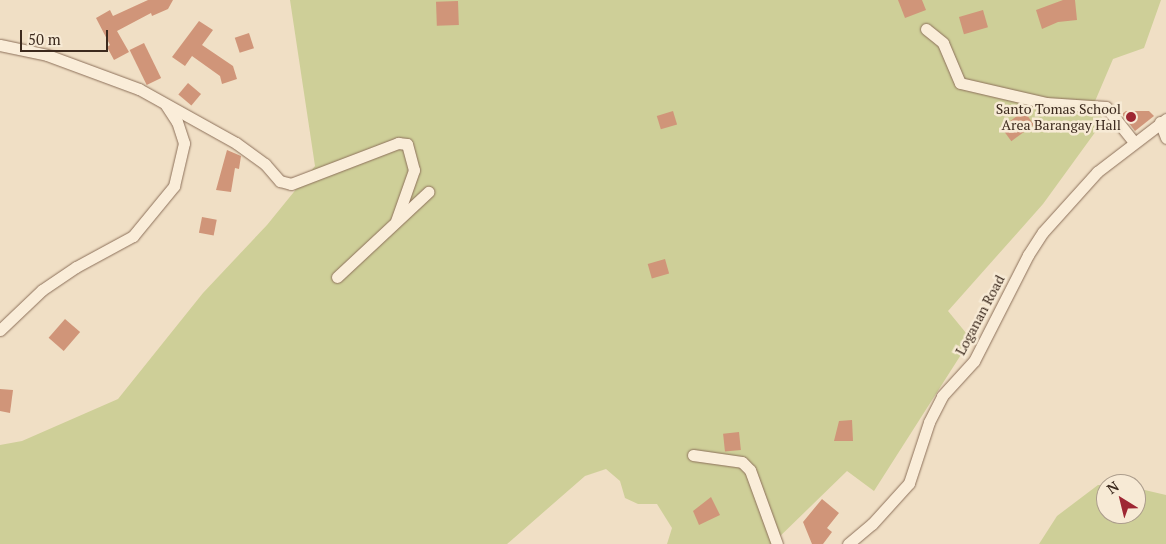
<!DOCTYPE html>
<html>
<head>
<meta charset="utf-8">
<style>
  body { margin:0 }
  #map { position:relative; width:1166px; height:544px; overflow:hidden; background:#f0dfc5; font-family:"PT Serif",serif }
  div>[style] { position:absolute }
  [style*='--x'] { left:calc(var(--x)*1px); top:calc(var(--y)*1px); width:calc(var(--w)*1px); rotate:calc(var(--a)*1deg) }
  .green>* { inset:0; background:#cecf98 }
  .building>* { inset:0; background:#d09579; transform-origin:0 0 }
  .roads { filter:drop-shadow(0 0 1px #8c705a) drop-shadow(0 0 1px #8c705a) }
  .minor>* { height:11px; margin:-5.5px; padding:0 5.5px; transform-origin:5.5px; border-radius:5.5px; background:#faedd9 }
  .dots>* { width:14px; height:14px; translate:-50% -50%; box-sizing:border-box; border:2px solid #f7ead5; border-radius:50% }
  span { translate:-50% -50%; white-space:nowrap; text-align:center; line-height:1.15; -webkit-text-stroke:5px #f7ead5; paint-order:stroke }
  .poi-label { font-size:14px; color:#3c2a1e }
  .right { translate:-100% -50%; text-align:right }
  .street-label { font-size:14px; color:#3c2a1e }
  .north { position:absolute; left:1096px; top:474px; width:50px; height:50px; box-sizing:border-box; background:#f7ead5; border:1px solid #ac9d8c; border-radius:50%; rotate:324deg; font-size:14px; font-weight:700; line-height:20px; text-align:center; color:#3c2a1e }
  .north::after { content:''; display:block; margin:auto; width:18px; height:22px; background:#9e2733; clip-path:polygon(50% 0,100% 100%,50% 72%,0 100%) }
  .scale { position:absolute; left:20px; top:30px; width:88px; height:22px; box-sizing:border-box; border:2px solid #3c2a1e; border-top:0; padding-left:6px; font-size:15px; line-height:18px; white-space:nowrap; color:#3c2a1e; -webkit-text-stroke:4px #f7ead5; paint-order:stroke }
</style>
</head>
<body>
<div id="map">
  <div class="green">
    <i style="clip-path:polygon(290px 0,1161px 0,1144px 48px,1113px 59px,1093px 106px,1104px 120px,1043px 204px,948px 311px,971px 339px,874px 491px,847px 471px,772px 544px,667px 544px,672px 528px,657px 504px,638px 504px,625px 498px,620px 481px,606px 469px,585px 476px,507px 544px,0 544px,0 445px,22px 441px,118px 399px,203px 293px,267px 225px,315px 166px)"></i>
    <i style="clip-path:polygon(1098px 485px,1106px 485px,1106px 514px,1136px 514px,1136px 488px,1166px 495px,1166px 544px,1039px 544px,1057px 516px)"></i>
  </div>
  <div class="building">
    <i style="clip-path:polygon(148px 0,173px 0,168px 9px,152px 16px,151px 13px,117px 31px,129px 52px,114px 60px,107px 47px,110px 45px,96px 18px,110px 10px,113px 16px)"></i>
    <i style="clip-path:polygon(898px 0,922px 0,926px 10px,905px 18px)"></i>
    <i style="clip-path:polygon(1063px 0,1075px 0,1077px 20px,1058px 22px,1042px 29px,1036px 10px)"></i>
    <i style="left:458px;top:1px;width:24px;height:22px;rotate:88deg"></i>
    <i style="left:983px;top:10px;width:18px;height:25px;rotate:74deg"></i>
    <i style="clip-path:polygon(199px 21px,213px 30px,202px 45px,233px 66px,237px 79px,222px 84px,220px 76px,192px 56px,185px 66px,172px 57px)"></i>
    <i style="left:249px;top:33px;width:16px;height:15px;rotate:72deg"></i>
    <i style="left:144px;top:43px;width:39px;height:16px;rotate:64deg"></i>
    <i style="left:188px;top:83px;width:17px;height:15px;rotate:40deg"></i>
    <i style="left:673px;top:111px;width:14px;height:17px;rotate:73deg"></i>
    <i style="left:1024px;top:111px;width:17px;height:28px;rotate:54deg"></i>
    <i style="clip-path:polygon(1126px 111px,1149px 111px,1154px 116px,1135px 131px,1122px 114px)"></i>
    <i style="clip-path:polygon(227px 150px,241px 156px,239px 169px,235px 168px,231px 192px,216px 190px)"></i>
    <i style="left:202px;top:217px;width:15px;height:16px;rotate:11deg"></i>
    <i style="left:665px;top:259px;width:15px;height:18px;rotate:74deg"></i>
    <i style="left:65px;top:319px;width:20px;height:25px;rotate:41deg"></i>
    <i style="clip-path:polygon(0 389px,13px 390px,10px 413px,0 411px)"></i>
    <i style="clip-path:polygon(852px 420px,853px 441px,834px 441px,839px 421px)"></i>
    <i style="left:739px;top:432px;width:18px;height:16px;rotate:84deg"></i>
    <i style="clip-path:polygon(711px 497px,720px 515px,699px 525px,693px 511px)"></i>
    <i style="clip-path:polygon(822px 499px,839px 513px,827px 528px,832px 532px,823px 544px,812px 544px,803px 522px)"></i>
  </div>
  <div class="roads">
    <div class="minor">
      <i style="--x:926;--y:29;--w:22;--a:39"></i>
      <i style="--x:943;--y:43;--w:43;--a:67"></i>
      <i style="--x:960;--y:83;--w:88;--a:13.1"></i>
      <i style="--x:1046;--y:103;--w:60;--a:3.8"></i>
      <i style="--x:1106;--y:107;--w:43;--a:51.5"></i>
      <i style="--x:0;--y:45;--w:48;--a:12"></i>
      <i style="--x:47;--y:55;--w:98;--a:20.3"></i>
      <i style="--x:139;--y:89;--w:111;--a:29.1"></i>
      <i style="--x:236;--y:143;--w:36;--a:36"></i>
      <i style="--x:265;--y:164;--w:23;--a:49"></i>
      <i style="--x:280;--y:181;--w:11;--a:15"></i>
      <i style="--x:291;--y:184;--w:115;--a:-21"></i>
      <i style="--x:398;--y:143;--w:9;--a:6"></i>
      <i style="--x:407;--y:144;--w:27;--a:75"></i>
      <i style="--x:414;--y:170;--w:54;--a:109.4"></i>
      <i style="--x:1160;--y:122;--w:17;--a:69"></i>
      <i style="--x:337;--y:277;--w:125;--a:-43"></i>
      <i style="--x:0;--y:330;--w:58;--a:-43.6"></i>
      <i style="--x:42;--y:290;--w:41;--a:-34.1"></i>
      <i style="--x:76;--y:267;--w:65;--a:-28.5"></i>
      <i style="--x:133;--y:236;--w:65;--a:-50.6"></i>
      <i style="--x:174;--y:186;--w:44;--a:-76.9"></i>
      <i style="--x:184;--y:143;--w:22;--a:-108"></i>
      <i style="--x:177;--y:122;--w:20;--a:-123"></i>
      <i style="--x:693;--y:455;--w:49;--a:8.1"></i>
      <i style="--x:742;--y:462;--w:11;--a:45"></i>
      <i style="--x:750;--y:470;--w:79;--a:70"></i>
      <i style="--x:848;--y:544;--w:31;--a:-40"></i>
      <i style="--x:872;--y:524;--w:55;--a:-47.9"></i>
      <i style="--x:909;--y:483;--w:64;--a:-71.8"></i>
      <i style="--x:929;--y:422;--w:29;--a:-63"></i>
      <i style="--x:942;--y:396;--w:47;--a:-47.6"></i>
      <i style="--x:974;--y:361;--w:119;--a:-63"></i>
      <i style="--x:1028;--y:255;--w:27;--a:-57"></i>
      <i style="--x:1043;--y:232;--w:81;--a:-48"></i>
      <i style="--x:1097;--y:172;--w:87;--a:-37.5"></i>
    </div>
  </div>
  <div class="dots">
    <i style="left:1131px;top:117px;background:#9e2733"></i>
  </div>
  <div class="poi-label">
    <span class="right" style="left:1121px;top:117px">Santo Tomas School<br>Area Barangay Hall</span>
  </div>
  <div class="street-label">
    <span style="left:980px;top:315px;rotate:-62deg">Loganan Road</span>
  </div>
  <div class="north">N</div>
  <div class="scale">50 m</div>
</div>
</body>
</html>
